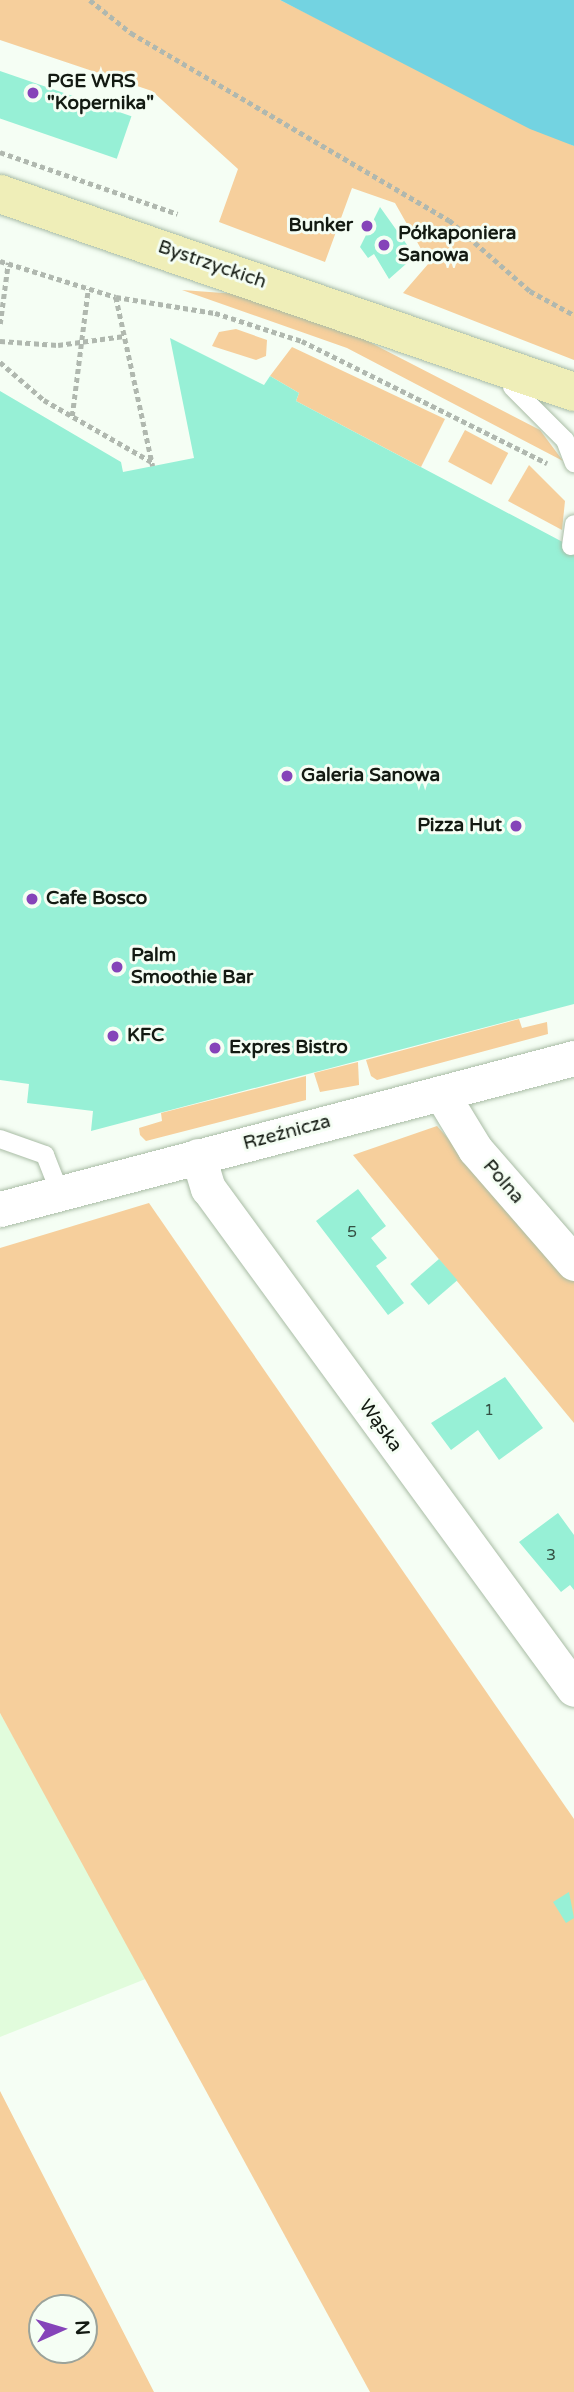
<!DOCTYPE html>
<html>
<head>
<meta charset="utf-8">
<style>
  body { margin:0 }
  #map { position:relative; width:574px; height:2392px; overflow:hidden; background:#f5fef4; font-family:"Varela Round",sans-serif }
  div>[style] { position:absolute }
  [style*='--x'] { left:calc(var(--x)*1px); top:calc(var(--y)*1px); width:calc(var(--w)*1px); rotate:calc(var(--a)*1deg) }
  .built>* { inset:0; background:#e1fcdc }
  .green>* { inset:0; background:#f6cf9c; transform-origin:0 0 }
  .water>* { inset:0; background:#73d3e1 }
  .building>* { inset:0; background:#97f0d6; transform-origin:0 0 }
  .path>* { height:4.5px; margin-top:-2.25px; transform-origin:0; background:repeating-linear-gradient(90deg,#b0b8af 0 5px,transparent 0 8.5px) }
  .roads { filter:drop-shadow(0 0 2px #a9bca5) drop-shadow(0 0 2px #a9bca5) }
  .lane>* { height:18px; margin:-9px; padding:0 9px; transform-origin:9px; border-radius:9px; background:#fff }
  .street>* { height:35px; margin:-17.5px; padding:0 17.5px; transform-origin:17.5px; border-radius:17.5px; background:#fff }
  .secondary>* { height:38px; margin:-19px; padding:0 19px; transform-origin:19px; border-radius:19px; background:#efeeb8 }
  .dots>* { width:19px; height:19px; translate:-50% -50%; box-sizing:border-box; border:4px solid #f5fef4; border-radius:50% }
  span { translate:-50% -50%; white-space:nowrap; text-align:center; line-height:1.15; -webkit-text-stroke:6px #f5fef4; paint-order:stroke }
  .number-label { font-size:16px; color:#345043 }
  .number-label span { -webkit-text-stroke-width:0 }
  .poi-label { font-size:19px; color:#131a12; font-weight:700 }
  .left { translate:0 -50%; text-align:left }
  .right { translate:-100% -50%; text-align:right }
  .street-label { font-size:19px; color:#131a12 }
  .north { position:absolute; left:28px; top:2294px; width:70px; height:70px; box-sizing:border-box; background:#f5fef4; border:2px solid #9ba39a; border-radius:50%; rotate:86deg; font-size:19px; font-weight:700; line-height:28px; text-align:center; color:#131a12 }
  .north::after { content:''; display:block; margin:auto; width:24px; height:32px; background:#8544b9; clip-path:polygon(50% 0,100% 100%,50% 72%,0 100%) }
</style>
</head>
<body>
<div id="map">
  <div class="built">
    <i style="clip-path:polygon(0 1713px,148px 1978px,0 2037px)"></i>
  </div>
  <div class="green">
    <i style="clip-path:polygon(0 0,280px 0,574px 146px,574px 360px,403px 293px,429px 263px,395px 203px,352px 188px,325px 262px,219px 222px,238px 169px,152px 91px,0 40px)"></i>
    <i style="clip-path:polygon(182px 290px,237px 294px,344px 329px,540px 430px,563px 461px,347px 348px)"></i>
    <i style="clip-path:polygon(236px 329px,267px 340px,266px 356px,256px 360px,212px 346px,219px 332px)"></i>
    <i style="clip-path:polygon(292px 347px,445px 419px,421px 467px,296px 401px,299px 393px,270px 376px)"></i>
    <i style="left:465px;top:430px;width:49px;height:36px;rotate:28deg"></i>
    <i style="clip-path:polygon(529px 465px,565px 501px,562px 530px,508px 501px)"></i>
    <i style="clip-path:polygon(519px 1019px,522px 1028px,547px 1022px,548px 1034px,377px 1080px,371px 1076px,366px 1060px)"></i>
    <i style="clip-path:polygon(358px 1062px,359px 1085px,320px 1092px,314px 1073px)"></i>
    <i style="clip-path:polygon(306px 1076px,306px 1100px,146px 1141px,140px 1135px,139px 1128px,162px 1121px,161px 1113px)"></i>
    <i style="clip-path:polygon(437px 1126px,574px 1281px,574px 1423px,353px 1155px)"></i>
    <i style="clip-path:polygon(149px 1203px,574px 1819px,574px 2392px,370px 2392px,0 1713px,0 1248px)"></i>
    <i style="clip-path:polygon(evenodd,0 2091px,154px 2392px,0 2392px,0 2091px,42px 2308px,84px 2308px,84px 2350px,42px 2350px,42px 2308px)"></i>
  </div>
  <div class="water">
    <i style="clip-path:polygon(280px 0,574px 0,574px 146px,530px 129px)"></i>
  </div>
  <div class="building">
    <i style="left:0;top:71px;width:139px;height:45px;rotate:19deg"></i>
    <i style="clip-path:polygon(380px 207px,415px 256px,389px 279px,374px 254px,368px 258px,360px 247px)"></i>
    <i style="clip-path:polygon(170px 338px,264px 385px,270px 376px,299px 393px,296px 401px,574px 548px,574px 1004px,91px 1131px,93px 1111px,27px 1103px,29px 1084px,0 1080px,0 391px,121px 462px,123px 472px,194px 458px)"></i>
    <i style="clip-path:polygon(358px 1189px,386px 1226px,371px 1238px,387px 1258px,376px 1266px,404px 1303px,388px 1315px,316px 1221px)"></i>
    <i style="left:439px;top:1259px;width:28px;height:38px;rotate:49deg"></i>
    <i style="clip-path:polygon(505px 1377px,543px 1428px,499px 1460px,478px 1430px,451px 1450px,431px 1423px)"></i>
    <i style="clip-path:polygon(558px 1513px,574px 1535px,574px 1590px,570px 1585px,561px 1592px,519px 1542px)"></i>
    <i style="clip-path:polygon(569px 1892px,574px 1918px,566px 1923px,553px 1902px)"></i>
  </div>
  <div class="path">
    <i style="--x:90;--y:0;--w:53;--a:38.8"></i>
    <i style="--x:131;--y:33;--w:369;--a:30.5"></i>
    <i style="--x:449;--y:220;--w:108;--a:41.2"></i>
    <i style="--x:530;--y:291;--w:50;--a:28.6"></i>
    <i style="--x:0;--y:152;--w:188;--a:19.2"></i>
    <i style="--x:0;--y:261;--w:121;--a:17.2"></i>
    <i style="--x:116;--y:297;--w:100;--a:9.2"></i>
    <i style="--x:215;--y:313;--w:91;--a:17.8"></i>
    <i style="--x:302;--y:341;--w:274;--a:26.5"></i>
    <i style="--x:116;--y:297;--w:173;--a:77.7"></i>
    <i style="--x:0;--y:324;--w:62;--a:-82.5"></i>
    <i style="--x:0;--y:341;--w:58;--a:3.9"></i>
    <i style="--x:58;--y:345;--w:67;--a:-7.8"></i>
    <i style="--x:0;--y:362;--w:58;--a:40.8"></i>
    <i style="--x:44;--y:400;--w:125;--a:29.9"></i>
    <i style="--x:72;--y:416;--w:128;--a:-82.8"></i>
  </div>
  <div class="roads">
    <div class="lane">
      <i style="--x:512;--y:387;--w:75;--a:45"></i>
      <i style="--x:565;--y:440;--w:25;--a:69"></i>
      <i style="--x:571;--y:546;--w:22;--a:-82"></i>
      <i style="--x:0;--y:1139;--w:48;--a:19.6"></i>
      <i style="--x:45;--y:1155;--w:41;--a:68.5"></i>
    </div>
    <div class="street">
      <i style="--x:441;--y:1093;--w:66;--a:58.7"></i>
      <i style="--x:475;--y:1149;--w:151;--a:49"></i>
      <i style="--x:198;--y:1156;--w:34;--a:73"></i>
      <i style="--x:208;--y:1188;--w:620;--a:53.85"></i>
      <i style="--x:0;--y:1209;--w:594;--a:-14.74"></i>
    </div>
    <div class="secondary">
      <i style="--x:0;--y:194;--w:607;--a:19.03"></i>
    </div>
  </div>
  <div class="dots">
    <i style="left:33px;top:93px;background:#8544b9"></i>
    <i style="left:367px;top:226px;background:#8544b9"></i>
    <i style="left:384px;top:245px;background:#8544b9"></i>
    <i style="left:287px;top:776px;background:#8544b9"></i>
    <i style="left:516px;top:826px;background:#8544b9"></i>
    <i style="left:32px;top:899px;background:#8544b9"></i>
    <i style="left:117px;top:967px;background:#8544b9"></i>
    <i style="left:113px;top:1036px;background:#8544b9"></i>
    <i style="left:215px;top:1048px;background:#8544b9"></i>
  </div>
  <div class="number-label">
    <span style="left:352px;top:1232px">5</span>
    <span style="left:489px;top:1410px">1</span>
    <span style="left:551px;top:1555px">3</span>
  </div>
  <div class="poi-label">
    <span class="left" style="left:47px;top:93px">PGE WRS<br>"Kopernika"</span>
    <span class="right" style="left:353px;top:226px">Bunker</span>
    <span class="left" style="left:398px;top:245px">Półkaponiera<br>Sanowa</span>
    <span class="left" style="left:301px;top:776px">Galeria Sanowa</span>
    <span class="right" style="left:502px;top:826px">Pizza Hut</span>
    <span class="left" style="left:46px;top:899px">Cafe Bosco</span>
    <span class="left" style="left:131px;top:967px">Palm<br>Smoothie Bar</span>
    <span class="left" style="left:127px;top:1036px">KFC</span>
    <span class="left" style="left:229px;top:1048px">Expres Bistro</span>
  </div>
  <div class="street-label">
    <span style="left:212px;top:265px;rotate:19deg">Bystrzyckich</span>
    <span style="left:287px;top:1133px;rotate:-15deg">Rzeźnicza</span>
    <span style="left:503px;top:1182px;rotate:49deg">Polna</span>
    <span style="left:380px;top:1426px;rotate:54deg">Wąska</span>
  </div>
  <div class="north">N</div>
</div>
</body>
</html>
